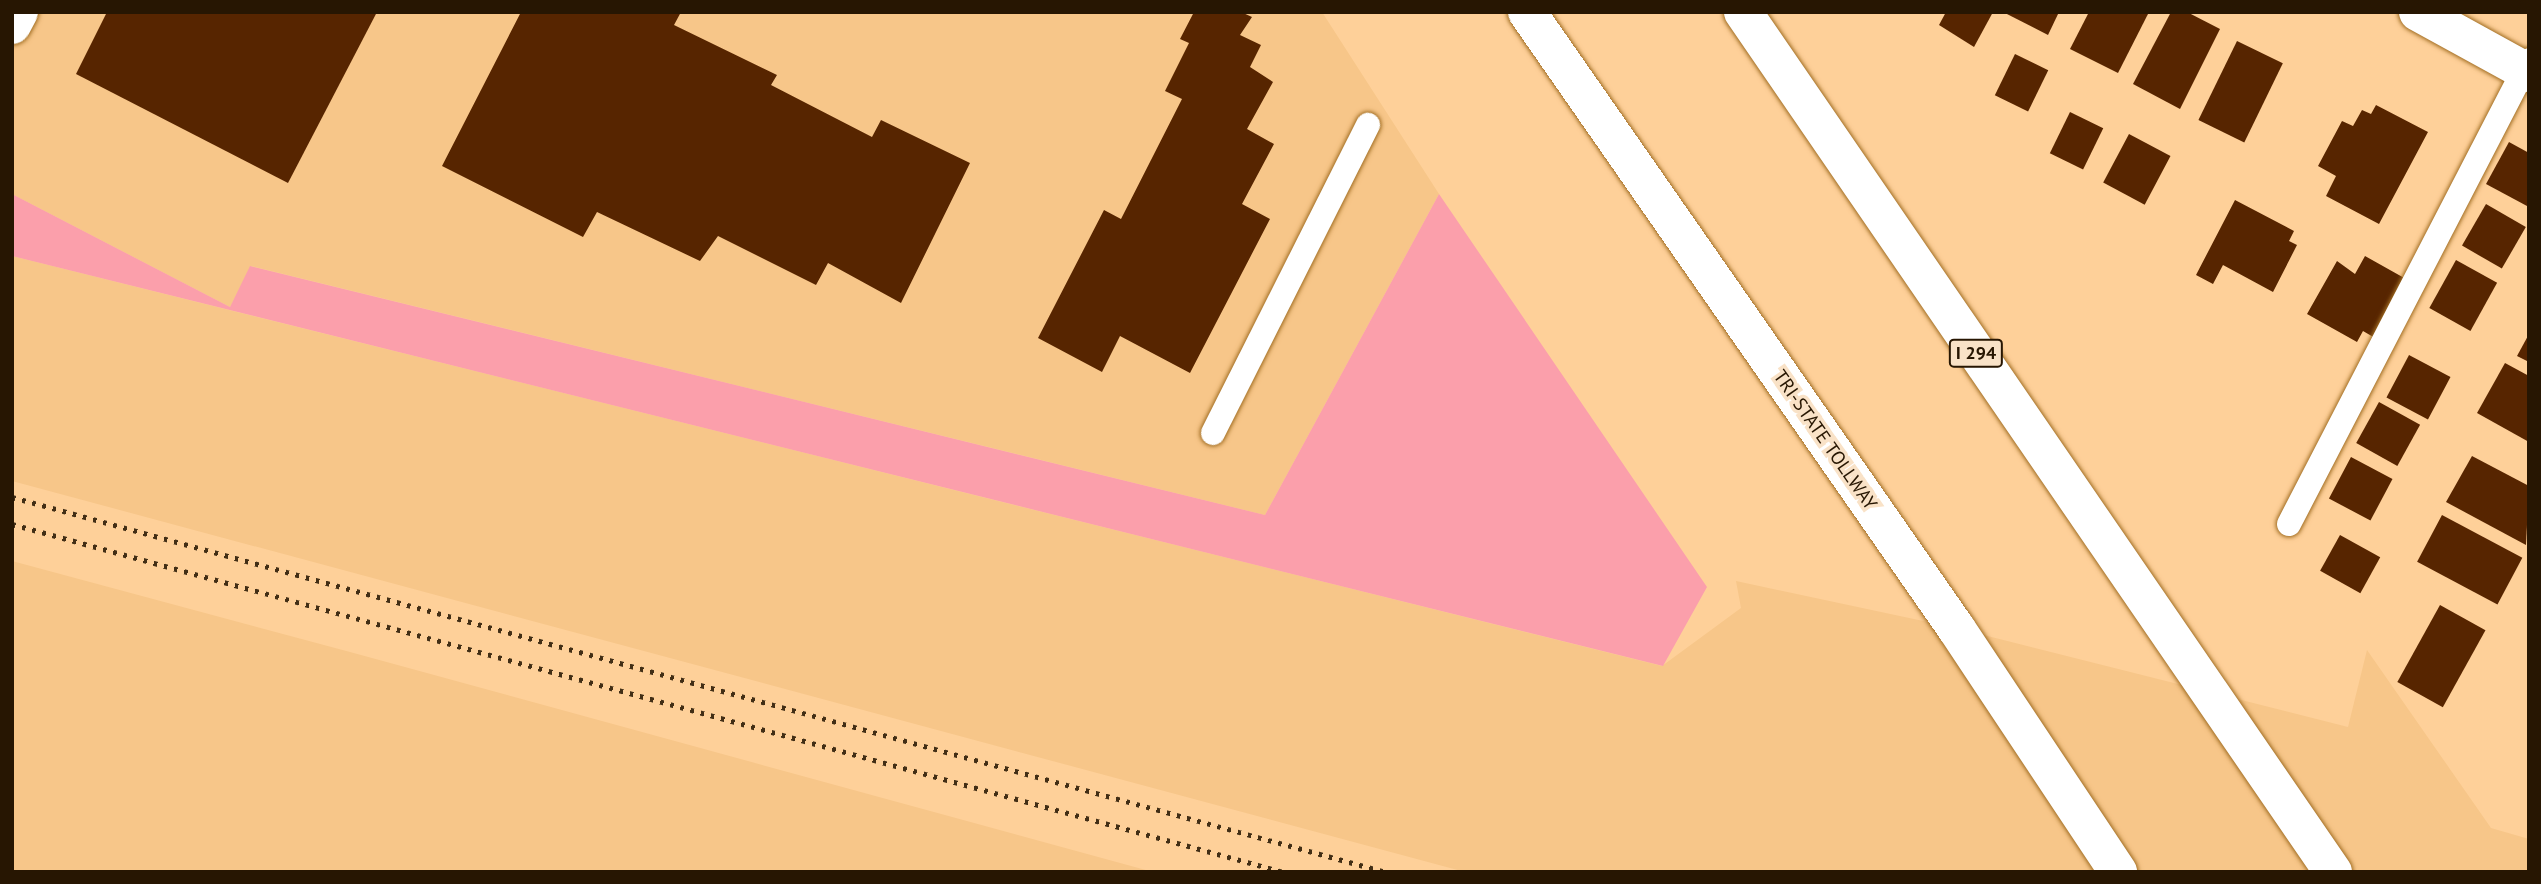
<!DOCTYPE html>
<html>
<head>
<meta charset="utf-8">
<style>
  body { margin:0 }
  #map { position:relative; width:2541px; height:884px; overflow:hidden; background:#fed099; font-family:"PT Sans",sans-serif }
  div>[style] { position:absolute }
  [style*='--x'] { left:calc(var(--x)*1px); top:calc(var(--y)*1px); width:calc(var(--w)*1px); rotate:calc(var(--a)*1deg) }
  .built>* { inset:0; background:#f7c689 }
  .green>* { inset:0; background:#fb9fab }
  .building>* { inset:0; background:#572500; transform-origin:0 0 }
  .roads { filter:drop-shadow(0 0 2px #a26e23) drop-shadow(0 0 2px #a26e23) }
  .lane>* { height:24px; margin:-12px; padding:0 12px; transform-origin:12px; border-radius:12px; background:#fff }
  .street>* { height:38px; margin:-19px; padding:0 19px; transform-origin:19px; border-radius:19px; background:#fff }
  .highway>* { height:38px; margin:-19px; padding:0 19px; transform-origin:19px; border-radius:19px; background:#fff }
  .rail>* { height:5px; margin-top:-2.5px; transform-origin:0; background:repeating-linear-gradient(90deg,#422e15 0 3.5px,transparent 0 10.5px) }
  span { translate:-50% -50%; white-space:nowrap; text-align:center; line-height:1.15; -webkit-text-stroke:7px #f9e2c7; paint-order:stroke }
  .shield-label span { padding:2px 5px; background:#f9e2c7; border:2px solid; border-radius:5px; -webkit-text-stroke-width:0 }
  .shield-label { font-size:18px; color:#271602; font-weight:700 }
  .street-label { font-size:19px; color:#271602 }
  .frame { position:absolute; inset:0; border:14px solid #271602; pointer-events:none }
</style>
</head>
<body>
<div id="map">
  <div class="built">
    <i style="clip-path:polygon(12px 12px,1322px 12px,1439px 194px,1265px 515px,251px 266px,230px 307px,12px 194px)"></i>
    <i style="clip-path:polygon(12px 256px,1662px 666px,1741px 608px,1736px 581px,1956px 628px,2348px 727px,2367px 650px,2491px 828px,2529px 839px,2529px 872px,1465px 872px,12px 481px)"></i>
    <i style="clip-path:polygon(12px 561px,350px 652px,1153px 872px,12px 872px)"></i>
  </div>
  <div class="green">
    <i style="clip-path:polygon(12px 194px,230px 307px,250px 266px,1265px 515px,1439px 194px,1707px 587px,1663px 666px,12px 256px)"></i>
  </div>
  <div class="building">
    <i style="clip-path:polygon(107px 12px,377px 12px,288px 183px,76px 74px)"></i>
    <i style="clip-path:polygon(521px 12px,681px 12px,674px 25px,777px 75px,771px 85px,872px 137px,881px 120px,970px 163px,901px 303px,828px 263px,816px 285px,718px 236px,700px 261px,597px 212px,583px 237px,442px 166px)"></i>
    <i style="clip-path:polygon(1194px 12px,1241px 12px,1252px 17px,1240px 35px,1261px 45px,1250px 67px,1273px 82px,1247px 129px,1274px 144px,1242px 204px,1270px 219px,1190px 373px,1120px 336px,1102px 372px,1038px 338px,1104px 210px,1121px 219px,1182px 99px,1165px 91px,1189px 43px,1180px 39px)"></i>
    <i style="clip-path:polygon(1946px 12px,1993px 12px,1974px 47px,1939px 25px)"></i>
    <i style="clip-path:polygon(2003px 12px,2059px 12px,2048px 35px)"></i>
    <i style="clip-path:polygon(2089px 12px,2149px 12px,2118px 73px,2070px 49px)"></i>
    <i style="clip-path:polygon(2171px 12px,2187px 12px,2220px 29px,2180px 109px,2133px 84px)"></i>
    <i style="left:2237px;top:41px;width:51px;height:88px;rotate:26deg"></i>
    <i style="left:2015px;top:54px;width:37px;height:46px;rotate:26deg"></i>
    <i style="clip-path:polygon(2376px 105px,2428px 132px,2379px 224px,2326px 196px,2336px 176px,2318px 166px,2342px 121px,2353px 126px,2362px 110px,2371px 114px)"></i>
    <i style="left:2070px;top:112px;width:37px;height:46px;rotate:26deg"></i>
    <i style="left:2129px;top:134px;width:47px;height:55px;rotate:28deg"></i>
    <i style="clip-path:polygon(2509px 142px,2529px 153px,2527px 206px,2486px 184px)"></i>
    <i style="clip-path:polygon(2235px 200px,2294px 231px,2289px 241px,2297px 245px,2273px 292px,2223px 265px,2213px 284px,2196px 275px)"></i>
    <i style="left:2486px;top:204px;width:46px;height:48px;rotate:30deg"></i>
    <i style="clip-path:polygon(2365px 256px,2406px 279px,2375px 338px,2363px 331px,2357px 342px,2307px 314px,2337px 261px,2355px 274px)"></i>
    <i style="left:2456px;top:260px;width:47px;height:55px;rotate:29deg"></i>
    <i style="clip-path:polygon(2529px 334px,2529px 362px,2517px 356px)"></i>
    <i style="left:2409px;top:355px;width:47px;height:48px;rotate:28deg"></i>
    <i style="clip-path:polygon(2505px 363px,2529px 376px,2529px 442px,2477px 413px)"></i>
    <i style="left:2379px;top:402px;width:47px;height:47px;rotate:29deg"></i>
    <i style="clip-path:polygon(2472px 456px,2529px 486px,2526px 545px,2446px 502px)"></i>
    <i style="left:2351px;top:457px;width:47px;height:47px;rotate:28deg"></i>
    <i style="left:2442px;top:515px;width:91px;height:53px;rotate:28deg"></i>
    <i style="left:2340px;top:535px;width:46px;height:41px;rotate:29deg"></i>
    <i style="left:2440px;top:605px;width:52px;height:88px;rotate:29deg"></i>
  </div>
  <div class="roads">
    <div class="lane">
      <i style="--x:1213;--y:433;--w:345;--a:-63.3"></i>
      <i style="--x:2289;--y:524;--w:522;--a:-62.65"></i>
    </div>
    <div class="street">
      <i style="--x:2418;--y:12;--w:127;--a:28.8"></i>
      <i style="--x:12;--y:25;--w:15;--a:-62"></i>
    </div>
    <div class="highway">
      <i style="--x:1527;--y:12;--w:751;--a:55.15"></i>
      <i style="--x:1956;--y:628;--w:293;--a:56.4"></i>
      <i style="--x:1743;--y:12;--w:1043;--a:55.55"></i>
    </div>
  </div>
  <div class="rail">
    <i style="--x:12;--y:497;--w:1424;--a:15.27"></i>
    <i style="--x:12;--y:524;--w:1318;--a:15.31"></i>
  </div>
  <div class="shield-label">
    <span style="left:1976px;top:353px">I 294</span>
  </div>
  <div class="street-label">
    <span style="left:1825px;top:440px;rotate:55deg">TRI-STATE TOLLWAY</span>
  </div>
  <div class="frame"></div>
</div>
</body>
</html>
